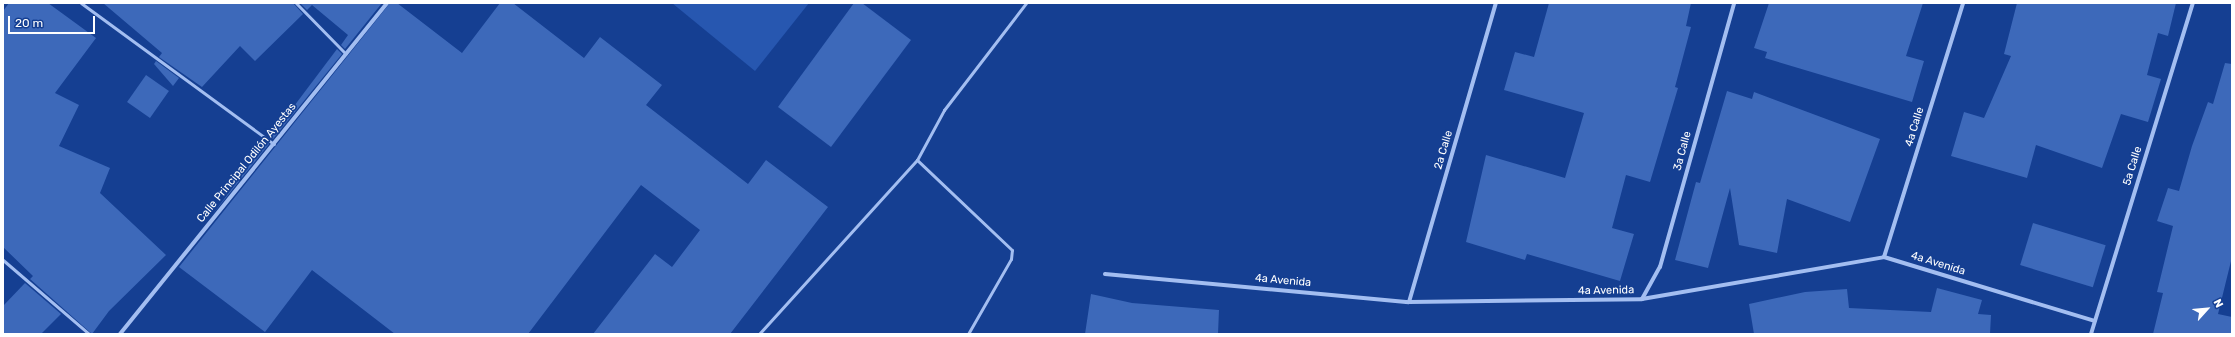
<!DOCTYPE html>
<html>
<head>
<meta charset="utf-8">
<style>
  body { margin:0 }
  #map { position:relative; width:2235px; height:337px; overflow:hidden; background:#153f92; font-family:Rubik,sans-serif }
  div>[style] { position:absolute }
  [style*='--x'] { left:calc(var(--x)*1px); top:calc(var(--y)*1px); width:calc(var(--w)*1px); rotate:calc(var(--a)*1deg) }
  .green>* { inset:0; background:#2757b0 }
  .building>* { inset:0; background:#3d69ba; transform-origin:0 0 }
  .lane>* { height:3px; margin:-1.5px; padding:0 1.5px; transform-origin:1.5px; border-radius:1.5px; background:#a3bef1 }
  .street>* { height:4px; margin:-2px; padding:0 2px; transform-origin:2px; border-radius:2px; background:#a3bef1 }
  span { translate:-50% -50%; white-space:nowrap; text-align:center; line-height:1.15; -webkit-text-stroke:3.5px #153f92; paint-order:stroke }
  .street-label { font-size:11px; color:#fff }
  .frame { position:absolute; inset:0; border:4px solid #fff; pointer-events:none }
  .north { position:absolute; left:2187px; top:289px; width:40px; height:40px; -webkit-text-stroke:3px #153f92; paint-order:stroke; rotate:63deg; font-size:11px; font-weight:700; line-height:16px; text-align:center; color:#fff }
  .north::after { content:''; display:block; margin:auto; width:14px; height:18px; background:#fff; clip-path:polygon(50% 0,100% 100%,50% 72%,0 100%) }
  .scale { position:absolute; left:8px; top:16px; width:87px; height:18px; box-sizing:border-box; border:2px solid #fff; border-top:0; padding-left:5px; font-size:12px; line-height:14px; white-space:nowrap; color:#fff; -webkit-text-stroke:3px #153f92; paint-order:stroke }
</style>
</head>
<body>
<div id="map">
  <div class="green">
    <i style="clip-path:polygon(672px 3px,809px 3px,755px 71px)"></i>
  </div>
  <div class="building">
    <i style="clip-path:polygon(9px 3px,48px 3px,96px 38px,55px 93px,79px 105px,59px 146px,110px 168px,100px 193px,166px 255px,109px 311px,92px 334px,30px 279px,33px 276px,3px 247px,3px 11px)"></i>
    <i style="clip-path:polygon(103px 3px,293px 3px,303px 14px,255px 61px,240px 46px,202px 87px,159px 57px,162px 53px)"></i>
    <i style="clip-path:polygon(300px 3px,382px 3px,345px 49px,341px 45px,348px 35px,312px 5px,307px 10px)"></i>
    <i style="clip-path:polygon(390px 3px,397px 3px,462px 53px,500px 3px,513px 3px,584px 58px,600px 37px,662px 85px,646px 105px,748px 184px,766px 160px,828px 207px,730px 334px,593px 334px,655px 254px,672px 267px,700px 230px,641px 185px,528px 334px,395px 334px,312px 270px,265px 332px,179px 267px)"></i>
    <i style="clip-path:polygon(854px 3px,862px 3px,911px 40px,831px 147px,778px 107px)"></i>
    <i style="clip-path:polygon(1549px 3px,1691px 3px,1686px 26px,1691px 27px,1675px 87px,1678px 88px,1650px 182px,1626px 175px,1612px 228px,1634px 234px,1620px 281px,1527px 254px,1525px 260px,1466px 242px,1486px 155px,1565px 178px,1584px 113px,1504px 90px,1515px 52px,1534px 57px)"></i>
    <i style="clip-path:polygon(1769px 3px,1923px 3px,1906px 56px,1924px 61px,1912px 102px,1765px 58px,1767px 52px,1754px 48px)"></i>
    <i style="clip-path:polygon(2017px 3px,2176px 3px,2168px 36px,2158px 33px,2147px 75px,2161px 79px,2148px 122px,2121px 114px,2102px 168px,2036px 145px,2027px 178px,1951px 156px,1964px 112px,1984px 118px,2011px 56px,2004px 54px)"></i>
    <i style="clip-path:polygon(337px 49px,342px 54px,273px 139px,270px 138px)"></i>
    <i style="clip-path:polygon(156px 61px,179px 78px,173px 86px,154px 64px)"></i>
    <i style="clip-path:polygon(2225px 63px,2232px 64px,2232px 257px,2218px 314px,2232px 317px,2232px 334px,2153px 334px,2163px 293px,2157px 292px,2173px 226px,2157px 221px,2168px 188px,2179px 191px,2192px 146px,2208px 102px,2213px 104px)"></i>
    <i style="left:146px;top:75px;width:28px;height:33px;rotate:35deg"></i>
    <i style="clip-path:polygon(1727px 91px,1752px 99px,1754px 92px,1880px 139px,1850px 222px,1787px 199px,1777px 253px,1739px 245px,1730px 188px,1708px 268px,1675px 260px,1696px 182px,1700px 183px)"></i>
    <i style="clip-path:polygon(267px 142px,269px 144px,212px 215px)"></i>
    <i style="left:2033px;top:223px;width:76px;height:44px;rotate:17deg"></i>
    <i style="clip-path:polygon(25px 283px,61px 314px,41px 334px,3px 334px,3px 306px)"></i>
    <i style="clip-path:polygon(1937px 288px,1982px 300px,1978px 314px,1991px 315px,1990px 334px,1754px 334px,1749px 304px,1805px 292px,1847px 289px,1849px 308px,1931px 312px)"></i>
    <i style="clip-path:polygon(1091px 294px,1132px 303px,1219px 310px,1218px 334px,1085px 334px)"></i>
  </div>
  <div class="lane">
    <i style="--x:81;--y:3;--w:239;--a:36.2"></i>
    <i style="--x:296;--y:3;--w:71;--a:45.6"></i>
    <i style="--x:3;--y:260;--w:113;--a:40.7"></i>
    <i style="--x:759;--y:334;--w:235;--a:-47.8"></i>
    <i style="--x:968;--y:334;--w:86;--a:-60.2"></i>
    <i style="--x:1011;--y:259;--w:9;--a:-84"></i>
    <i style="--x:1012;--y:250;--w:131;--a:-136.5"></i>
    <i style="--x:917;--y:160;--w:57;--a:-61.6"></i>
    <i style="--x:944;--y:110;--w:135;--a:-52.5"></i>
  </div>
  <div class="street">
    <i style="--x:1884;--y:257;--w:266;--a:-72.7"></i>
    <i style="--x:1105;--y:274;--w:305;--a:5.3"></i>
    <i style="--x:1409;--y:302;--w:233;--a:-0.7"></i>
    <i style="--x:1642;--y:299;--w:246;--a:-9.8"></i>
    <i style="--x:1884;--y:257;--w:220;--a:16.9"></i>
    <i style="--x:1642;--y:299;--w:37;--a:-61"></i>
    <i style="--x:1660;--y:267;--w:274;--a:-74.3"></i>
    <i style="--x:1409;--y:302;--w:311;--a:-73.8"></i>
    <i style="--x:120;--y:334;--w:425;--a:-51.1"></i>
    <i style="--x:2091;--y:334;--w:346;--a:-72.9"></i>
  </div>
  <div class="street-label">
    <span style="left:1915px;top:127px;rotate:-73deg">4a Calle</span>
    <span style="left:1444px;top:150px;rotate:-74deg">2a Calle</span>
    <span style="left:1683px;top:151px;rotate:-75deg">3a Calle</span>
    <span style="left:247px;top:163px;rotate:-51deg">Calle Principal Odilón Ayestas</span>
    <span style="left:2133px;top:166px;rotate:-73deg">5a Calle</span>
    <span style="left:1938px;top:264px;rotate:17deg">4a Avenida</span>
    <span style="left:1283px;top:281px;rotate:5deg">4a Avenida</span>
    <span style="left:1606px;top:291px;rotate:-1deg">4a Avenida</span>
  </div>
  <div class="frame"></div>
  <div class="north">N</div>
  <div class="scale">20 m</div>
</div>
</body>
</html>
